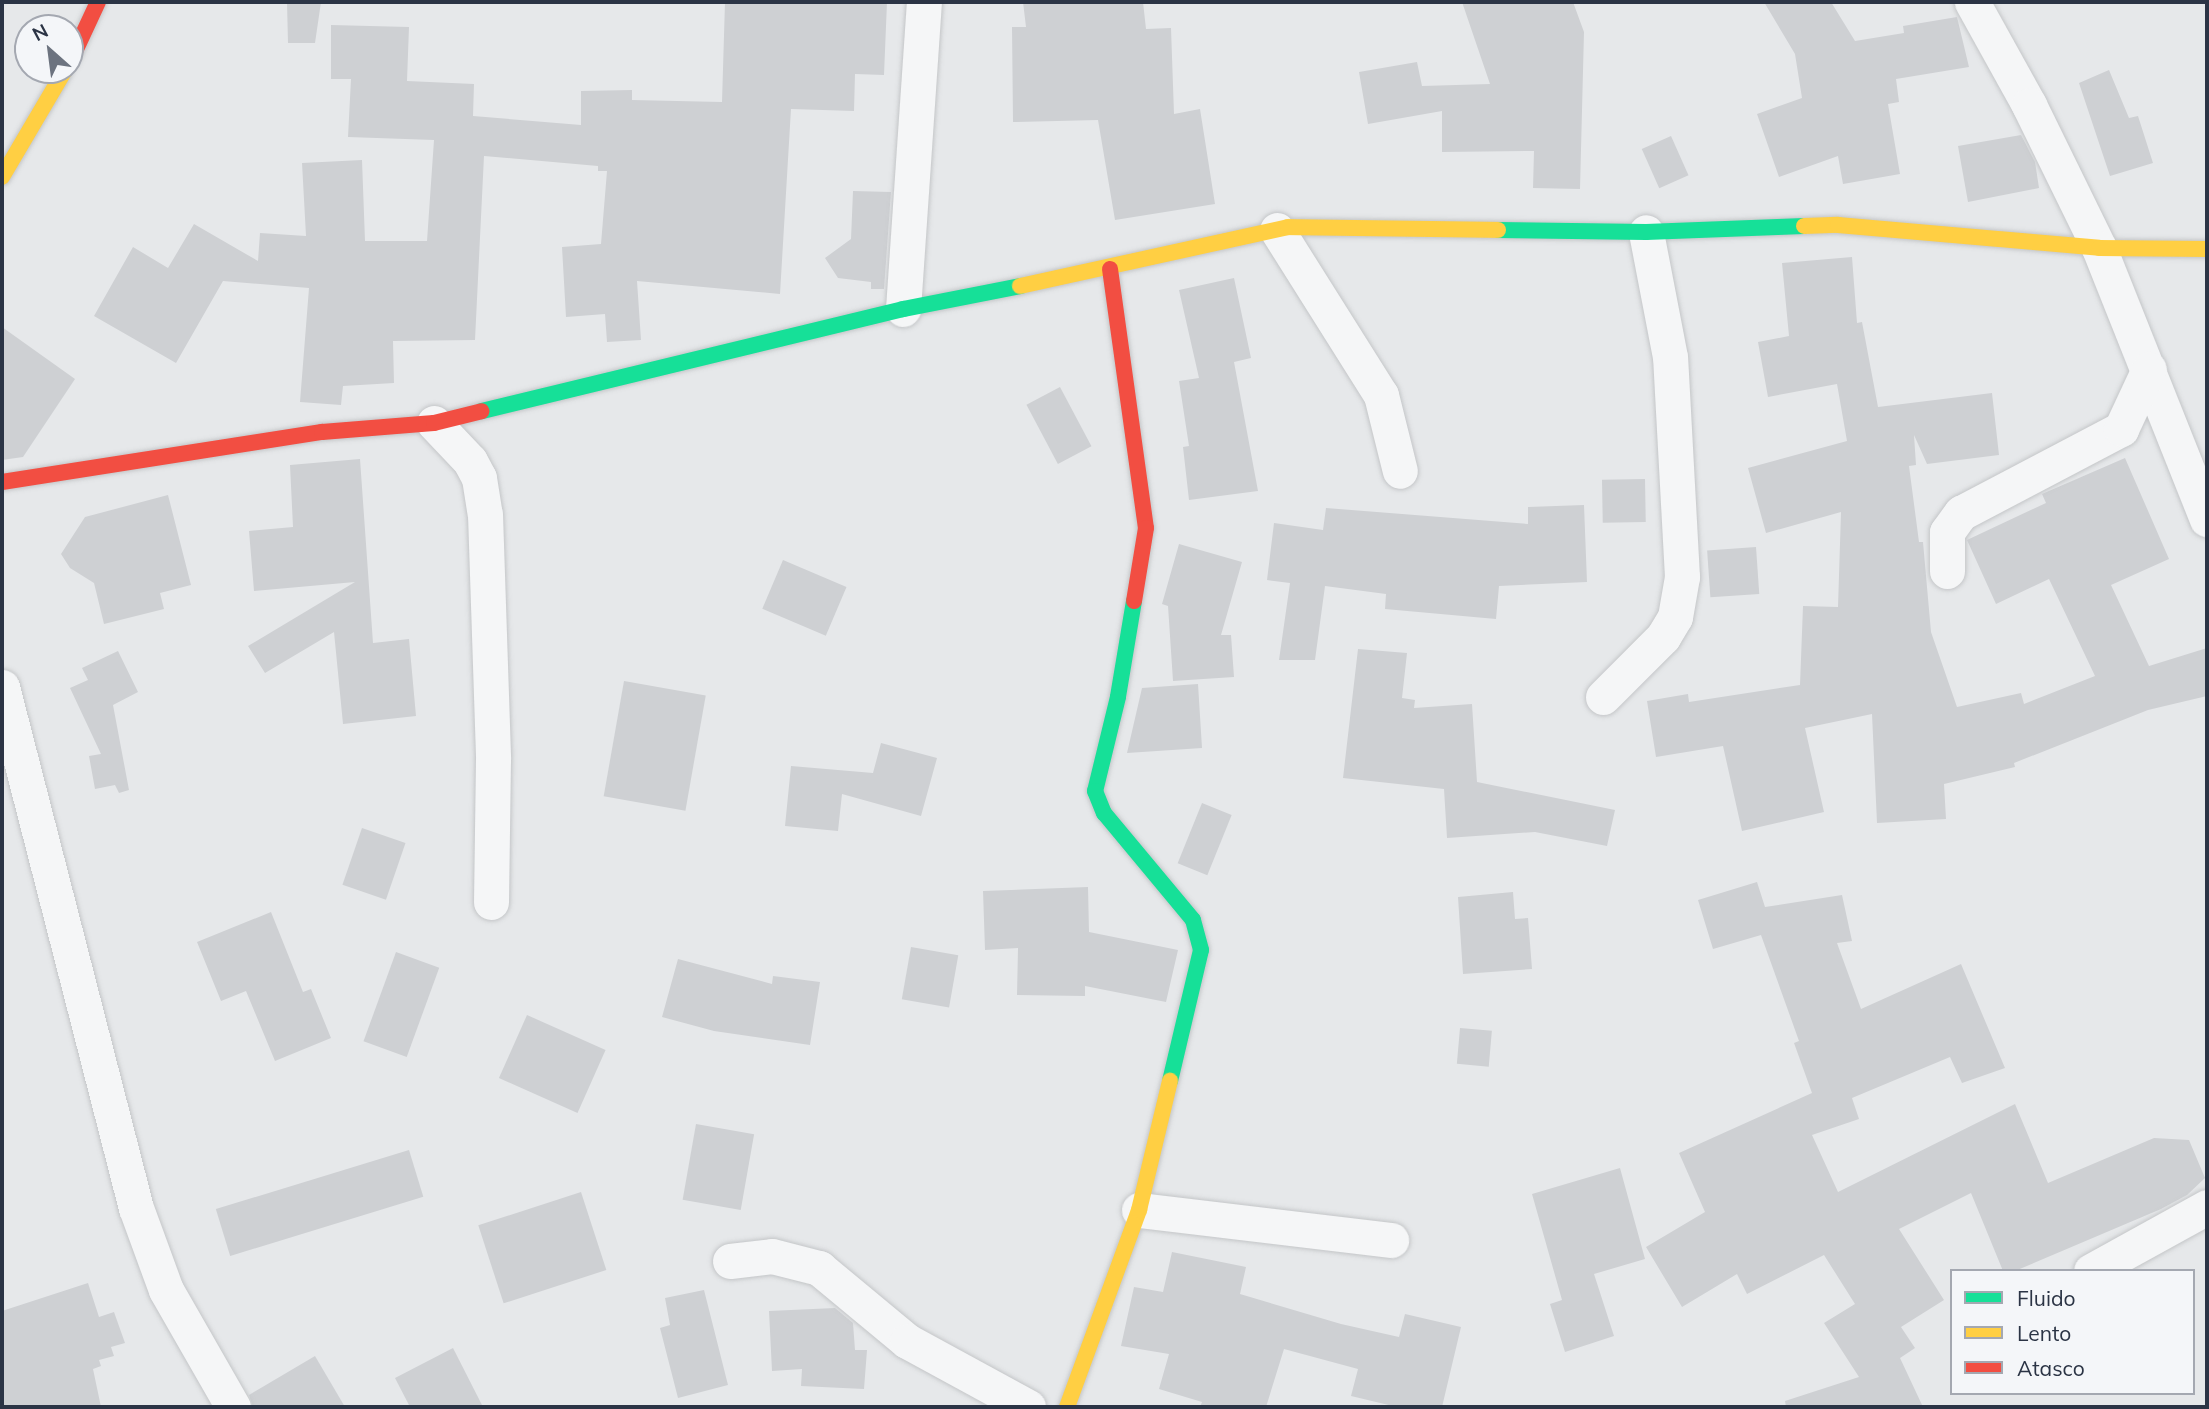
<!DOCTYPE html>
<html>
<head>
<meta charset="utf-8">
<style>
  body { margin:0 }
  #map { position:relative; width:2209px; height:1409px; overflow:hidden; background:#e6e8ea; font-family:Mulish,sans-serif }
  div>[style] { position:absolute }
  [style*='--x'] { left:calc(var(--x)*1px); top:calc(var(--y)*1px); width:calc(var(--w)*1px); rotate:calc(var(--a)*1deg) }
  .building>* { inset:0; background:#ced0d3; transform-origin:0 0 }
  .roads { filter:drop-shadow(0 0 2px #c4c6c8) drop-shadow(0 0 2px #c4c6c8) }
  .street>* { height:35px; margin:-17.5px; padding:0 17.5px; transform-origin:17.5px; border-radius:17.5px; background:#f5f6f7 }
  .fast>* { height:16px; margin:-8px; padding:0 8px; transform-origin:8px; border-radius:8px; background:#16e098 }
  .slow>* { height:16px; margin:-8px; padding:0 8px; transform-origin:8px; border-radius:8px; background:#ffcf43 }
  .jam>* { height:16px; margin:-8px; padding:0 8px; transform-origin:8px; border-radius:8px; background:#f24e42 }
  span { translate:-50% -50%; white-space:nowrap; text-align:center; line-height:1.15; -webkit-text-stroke:5px #f4f6f9; paint-order:stroke }
  .frame { position:absolute; inset:0; border:4px solid #2b3445; pointer-events:none }
  .legend { position:absolute; left:1950px; top:1269px; width:245px; height:126px; box-sizing:border-box; background:#f4f6f9; border:2px solid #a4a8b1; margin:0; padding:9px 12px; list-style:none; font-size:21px; color:#2b3445 }
  .legend li { display:flex; align-items:center; gap:14px; height:35px }
  .legend b { width:35px; border:2px solid #a4a8b1 }
  .north { position:absolute; left:14px; top:14px; width:70px; height:70px; box-sizing:border-box; background:#f4f6f9; border:2px solid #a4a8b1; border-radius:50%; rotate:332deg; font-size:19px; font-weight:700; line-height:28px; text-align:center; color:#2b3445 }
  .north::after { content:''; display:block; margin:auto; width:24px; height:32px; background:#6c737f; clip-path:polygon(50% 0,100% 100%,50% 72%,0 100%) }
</style>
</head>
<body>
<div id="map">
  <div class="building">
    <i style="clip-path:polygon(287px 2px,321px 2px,315px 43px,288px 43px)"></i>
    <i style="clip-path:polygon(725px 2px,887px 2px,884px 75px,855px 74px,854px 111px,791px 109px,780px 294px,637px 281px,641px 340px,607px 342px,605px 314px,566px 317px,562px 247px,601px 244px,607px 171px,598px 171px,598px 166px,484px 156px,475px 340px,393px 341px,394px 383px,343px 386px,341px 405px,300px 402px,309px 288px,223px 281px,176px 363px,94px 316px,133px 247px,168px 268px,194px 224px,258px 261px,260px 233px,306px 236px,302px 163px,362px 160px,365px 241px,427px 241px,434px 140px,348px 137px,351px 79px,331px 79px,331px 25px,409px 27px,407px 81px,474px 84px,473px 116px,581px 125px,581px 91px,632px 90px,632px 100px,722px 102px)"></i>
    <i style="clip-path:polygon(1023px 2px,1143px 2px,1146px 29px,1171px 28px,1174px 114px,1200px 109px,1215px 204px,1115px 220px,1098px 120px,1013px 122px,1012px 27px,1026px 27px)"></i>
    <i style="clip-path:polygon(1462px 2px,1573px 2px,1584px 32px,1580px 189px,1533px 188px,1534px 151px,1442px 152px,1442px 111px,1368px 124px,1359px 72px,1417px 62px,1422px 86px,1490px 84px)"></i>
    <i style="clip-path:polygon(1764px 2px,1831px 2px,1855px 41px,1904px 33px,1903px 26px,1957px 17px,1969px 67px,1896px 79px,1899px 102px,1888px 104px,1900px 174px,1843px 184px,1838px 156px,1779px 177px,1757px 114px,1802px 98px,1795px 54px)"></i>
    <i style="clip-path:polygon(2109px 70px,2129px 118px,2138px 116px,2153px 163px,2110px 176px,2079px 83px)"></i>
    <i style="clip-path:polygon(2021px 135px,2035px 162px,2039px 188px,1968px 202px,1958px 146px)"></i>
    <i style="left:1671px;top:136px;width:43px;height:32px;rotate:66deg"></i>
    <i style="clip-path:polygon(853px 191px,891px 192px,884px 289px,871px 289px,871px 282px,838px 278px,825px 258px,851px 239px)"></i>
    <i style="clip-path:polygon(1852px 257px,1857px 323px,1862px 322px,1878px 407px,1992px 393px,1999px 455px,1927px 464px,1914px 435px,1916px 465px,1909px 466px,1919px 542px,1923px 542px,1931px 632px,1957px 707px,2021px 693px,2024px 704px,2095px 676px,2049px 579px,1996px 604px,1967px 540px,2046px 503px,2042px 494px,2125px 458px,2169px 559px,2111px 585px,2149px 666px,2207px 648px,2207px 696px,2148px 710px,2014px 763px,2015px 767px,1944px 784px,1946px 819px,1877px 823px,1872px 714px,1805px 728px,1824px 812px,1742px 831px,1723px 746px,1656px 757px,1647px 701px,1688px 694px,1689px 702px,1800px 685px,1803px 606px,1838px 607px,1841px 512px,1766px 533px,1748px 468px,1847px 441px,1837px 384px,1768px 397px,1758px 342px,1789px 336px,1782px 263px)"></i>
    <i style="clip-path:polygon(1234px 278px,1251px 358px,1234px 362px,1258px 491px,1189px 500px,1183px 447px,1189px 446px,1179px 381px,1199px 378px,1179px 290px)"></i>
    <i style="clip-path:polygon(2px 327px,75px 379px,23px 457px,2px 460px)"></i>
    <i style="left:1060px;top:387px;width:67px;height:38px;rotate:62deg"></i>
    <i style="clip-path:polygon(360px 459px,373px 643px,409px 639px,416px 716px,343px 724px,334px 632px,265px 673px,248px 646px,355px 582px,254px 591px,249px 531px,293px 527px,290px 465px)"></i>
    <i style="left:1645px;top:479px;width:43px;height:43px;rotate:89deg"></i>
    <i style="clip-path:polygon(168px 495px,191px 585px,160px 593px,164px 609px,104px 624px,94px 583px,70px 568px,61px 554px,85px 517px)"></i>
    <i style="clip-path:polygon(1584px 505px,1587px 582px,1499px 586px,1496px 619px,1385px 609px,1386px 594px,1325px 586px,1315px 660px,1279px 660px,1290px 583px,1267px 580px,1274px 523px,1323px 530px,1326px 508px,1528px 524px,1528px 507px)"></i>
    <i style="clip-path:polygon(1179px 544px,1242px 562px,1221px 635px,1231px 635px,1234px 677px,1173px 681px,1168px 606px,1162px 604px)"></i>
    <i style="left:1756px;top:547px;width:47px;height:49px;rotate:86deg"></i>
    <i style="left:783px;top:560px;width:69px;height:53px;rotate:23deg"></i>
    <i style="clip-path:polygon(1358px 649px,1407px 653px,1402px 698px,1415px 700px,1414px 708px,1472px 704px,1477px 782px,1615px 810px,1607px 846px,1535px 832px,1447px 838px,1444px 789px,1343px 778px)"></i>
    <i style="clip-path:polygon(118px 651px,138px 692px,113px 705px,129px 790px,119px 793px,115px 785px,95px 789px,89px 756px,101px 754px,70px 688px,88px 680px,82px 668px)"></i>
    <i style="left:624px;top:681px;width:83px;height:117px;rotate:10deg"></i>
    <i style="clip-path:polygon(1198px 684px,1202px 748px,1127px 753px,1142px 688px)"></i>
    <i style="clip-path:polygon(881px 743px,937px 758px,921px 816px,842px 794px,838px 831px,785px 826px,791px 766px,873px 773px)"></i>
    <i style="left:1202px;top:803px;width:32px;height:65px;rotate:22deg"></i>
    <i style="left:362px;top:828px;width:46px;height:60px;rotate:19deg"></i>
    <i style="clip-path:polygon(1757px 882px,1765px 907px,1842px 895px,1852px 941px,1837px 943px,1861px 1009px,1961px 964px,2005px 1068px,1962px 1083px,1950px 1057px,1852px 1098px,1859px 1119px,1812px 1135px,1838px 1192px,2015px 1104px,2048px 1183px,2154px 1138px,2189px 1140px,2205px 1178px,2187px 1195px,2161px 1209px,2015px 1271px,2003px 1271px,1971px 1193px,1899px 1229px,1944px 1300px,1901px 1327px,1915px 1348px,1900px 1358px,1923px 1407px,1786px 1407px,1785px 1401px,1859px 1377px,1824px 1323px,1855px 1304px,1824px 1255px,1747px 1294px,1737px 1274px,1682px 1307px,1646px 1247px,1705px 1212px,1679px 1153px,1812px 1093px,1794px 1043px,1799px 1041px,1761px 935px,1713px 949px,1698px 900px)"></i>
    <i style="clip-path:polygon(1088px 887px,1089px 932px,1178px 950px,1166px 1002px,1085px 986px,1085px 996px,1017px 995px,1018px 948px,985px 950px,983px 891px)"></i>
    <i style="clip-path:polygon(1513px 892px,1515px 919px,1528px 918px,1532px 969px,1463px 974px,1458px 897px)"></i>
    <i style="clip-path:polygon(271px 912px,303px 992px,311px 989px,331px 1038px,275px 1061px,246px 991px,221px 1001px,197px 942px)"></i>
    <i style="left:911px;top:947px;width:48px;height:53px;rotate:10deg"></i>
    <i style="left:396px;top:952px;width:46px;height:95px;rotate:20deg"></i>
    <i style="clip-path:polygon(678px 959px,772px 984px,773px 976px,820px 982px,810px 1045px,714px 1031px,662px 1017px)"></i>
    <i style="left:527px;top:1015px;width:86px;height:69px;rotate:24deg"></i>
    <i style="left:1460px;top:1028px;width:32px;height:36px;rotate:5deg"></i>
    <i style="left:696px;top:1124px;width:59px;height:77px;rotate:10deg"></i>
    <i style="left:409px;top:1150px;width:49px;height:202px;rotate:73deg"></i>
    <i style="clip-path:polygon(1620px 1168px,1645px 1259px,1594px 1274px,1614px 1336px,1565px 1352px,1550px 1304px,1562px 1300px,1532px 1194px)"></i>
    <i style="left:581px;top:1192px;width:82px;height:108px;rotate:72deg"></i>
    <i style="clip-path:polygon(1172px 1252px,1246px 1267px,1240px 1294px,1341px 1324px,1399px 1337px,1405px 1314px,1461px 1327px,1442px 1407px,1397px 1407px,1351px 1396px,1358px 1369px,1284px 1349px,1266px 1407px,1200px 1407px,1202px 1402px,1159px 1389px,1169px 1354px,1121px 1346px,1134px 1287px,1163px 1292px)"></i>
    <i style="clip-path:polygon(88px 1283px,99px 1317px,114px 1312px,125px 1343px,111px 1347px,114px 1356px,99px 1360px,101px 1366px,93px 1369px,101px 1407px,2px 1407px,2px 1311px)"></i>
    <i style="clip-path:polygon(704px 1290px,728px 1385px,678px 1398px,660px 1328px,670px 1325px,665px 1298px)"></i>
    <i style="clip-path:polygon(835px 1308px,853px 1323px,855px 1350px,867px 1350px,864px 1389px,801px 1386px,802px 1369px,772px 1371px,769px 1311px)"></i>
    <i style="clip-path:polygon(453px 1348px,483px 1407px,410px 1407px,395px 1378px)"></i>
    <i style="clip-path:polygon(315px 1356px,345px 1407px,253px 1407px,249px 1395px)"></i>
  </div>
  <div class="roads">
    <div class="street">
      <i style="--x:1972;--y:2;--w:118;--a:61"></i>
      <i style="--x:2029;--y:105;--w:159;--a:63.9"></i>
      <i style="--x:2099;--y:248;--w:292;--a:68.3"></i>
      <i style="--x:1277;--y:230;--w:195;--a:57.8"></i>
      <i style="--x:1381;--y:395;--w:78;--a:76"></i>
      <i style="--x:903;--y:309;--w:308;--a:-86.1"></i>
      <i style="--x:434;--y:423;--w:52;--a:46.5"></i>
      <i style="--x:470;--y:461;--w:19;--a:62"></i>
      <i style="--x:479;--y:478;--w:36;--a:81"></i>
      <i style="--x:485;--y:514;--w:245;--a:88.1"></i>
      <i style="--x:493;--y:759;--w:143;--a:90.8"></i>
      <i style="--x:1947;--y:571;--w:39;--a:-90"></i>
      <i style="--x:1947;--y:532;--w:24;--a:-54"></i>
      <i style="--x:1961;--y:513;--w:181;--a:-27.7"></i>
      <i style="--x:2121;--y:429;--w:66;--a:-65"></i>
      <i style="--x:2;--y:687;--w:538;--a:75.58"></i>
      <i style="--x:136;--y:1208;--w:87;--a:69.9"></i>
      <i style="--x:166;--y:1290;--w:135;--a:60.2"></i>
      <i style="--x:1603;--y:697;--w:85;--a:-45"></i>
      <i style="--x:1663;--y:637;--w:23;--a:-59"></i>
      <i style="--x:1675;--y:617;--w:41;--a:-80.1"></i>
      <i style="--x:1682;--y:577;--w:220;--a:-93.1"></i>
      <i style="--x:1670;--y:357;--w:127;--a:-100.9"></i>
      <i style="--x:1139;--y:1210;--w:254;--a:6.8"></i>
      <i style="--x:730;--y:1261;--w:42;--a:-6.8"></i>
      <i style="--x:772;--y:1256;--w:49;--a:14.3"></i>
      <i style="--x:819;--y:1268;--w:114;--a:39.7"></i>
      <i style="--x:907;--y:1341;--w:138;--a:28.6"></i>
      <i style="--x:2091;--y:1271;--w:132;--a:-28.9"></i>
    </div>
    <div class="fast">
      <i style="--x:1498;--y:230;--w:148;--a:0.8"></i>
      <i style="--x:1646;--y:232;--w:158;--a:-2.2"></i>
      <i style="--x:482;--y:411;--w:433;--a:-13.6"></i>
      <i style="--x:903;--y:309;--w:119;--a:-11.1"></i>
      <i style="--x:1134;--y:601;--w:97;--a:99.5"></i>
      <i style="--x:1118;--y:697;--w:97;--a:103.7"></i>
      <i style="--x:1095;--y:791;--w:24;--a:68"></i>
      <i style="--x:1104;--y:813;--w:139;--a:50.2"></i>
      <i style="--x:1193;--y:920;--w:31;--a:75"></i>
      <i style="--x:1201;--y:950;--w:135;--a:103.3"></i>
    </div>
    <div class="slow">
      <i style="--x:2;--y:177;--w:124;--a:-59.5"></i>
      <i style="--x:1804;--y:226;--w:34;--a:-2"></i>
      <i style="--x:1838;--y:225;--w:262;--a:5"></i>
      <i style="--x:2099;--y:248;--w:108;--a:0.5"></i>
      <i style="--x:1020;--y:286;--w:274;--a:-12.4"></i>
      <i style="--x:1288;--y:227;--w:210;--a:0.8"></i>
      <i style="--x:1067;--y:1407;--w:210;--a:-69.9"></i>
      <i style="--x:1139;--y:1210;--w:133;--a:-76.5"></i>
    </div>
    <div class="jam">
      <i style="--x:70;--y:62;--w:66;--a:-65"></i>
      <i style="--x:1110;--y:269;--w:261;--a:82.1"></i>
      <i style="--x:1146;--y:528;--w:74;--a:99.3"></i>
      <i style="--x:2;--y:482;--w:324;--a:-8.9"></i>
      <i style="--x:322;--y:432;--w:112;--a:-4.6"></i>
      <i style="--x:434;--y:423;--w:49;--a:-14"></i>
    </div>
  </div>
  <div class="frame"></div>
  <ul class="legend">
  <li><b style="height:9px;background:#16e098"></b>Fluido</li>
  <li><b style="height:9px;background:#ffcf43"></b>Lento</li>
  <li><b style="height:9px;background:#f24e42"></b>Atasco</li>
  </ul>
  <div class="north">N</div>
</div>
</body>
</html>
